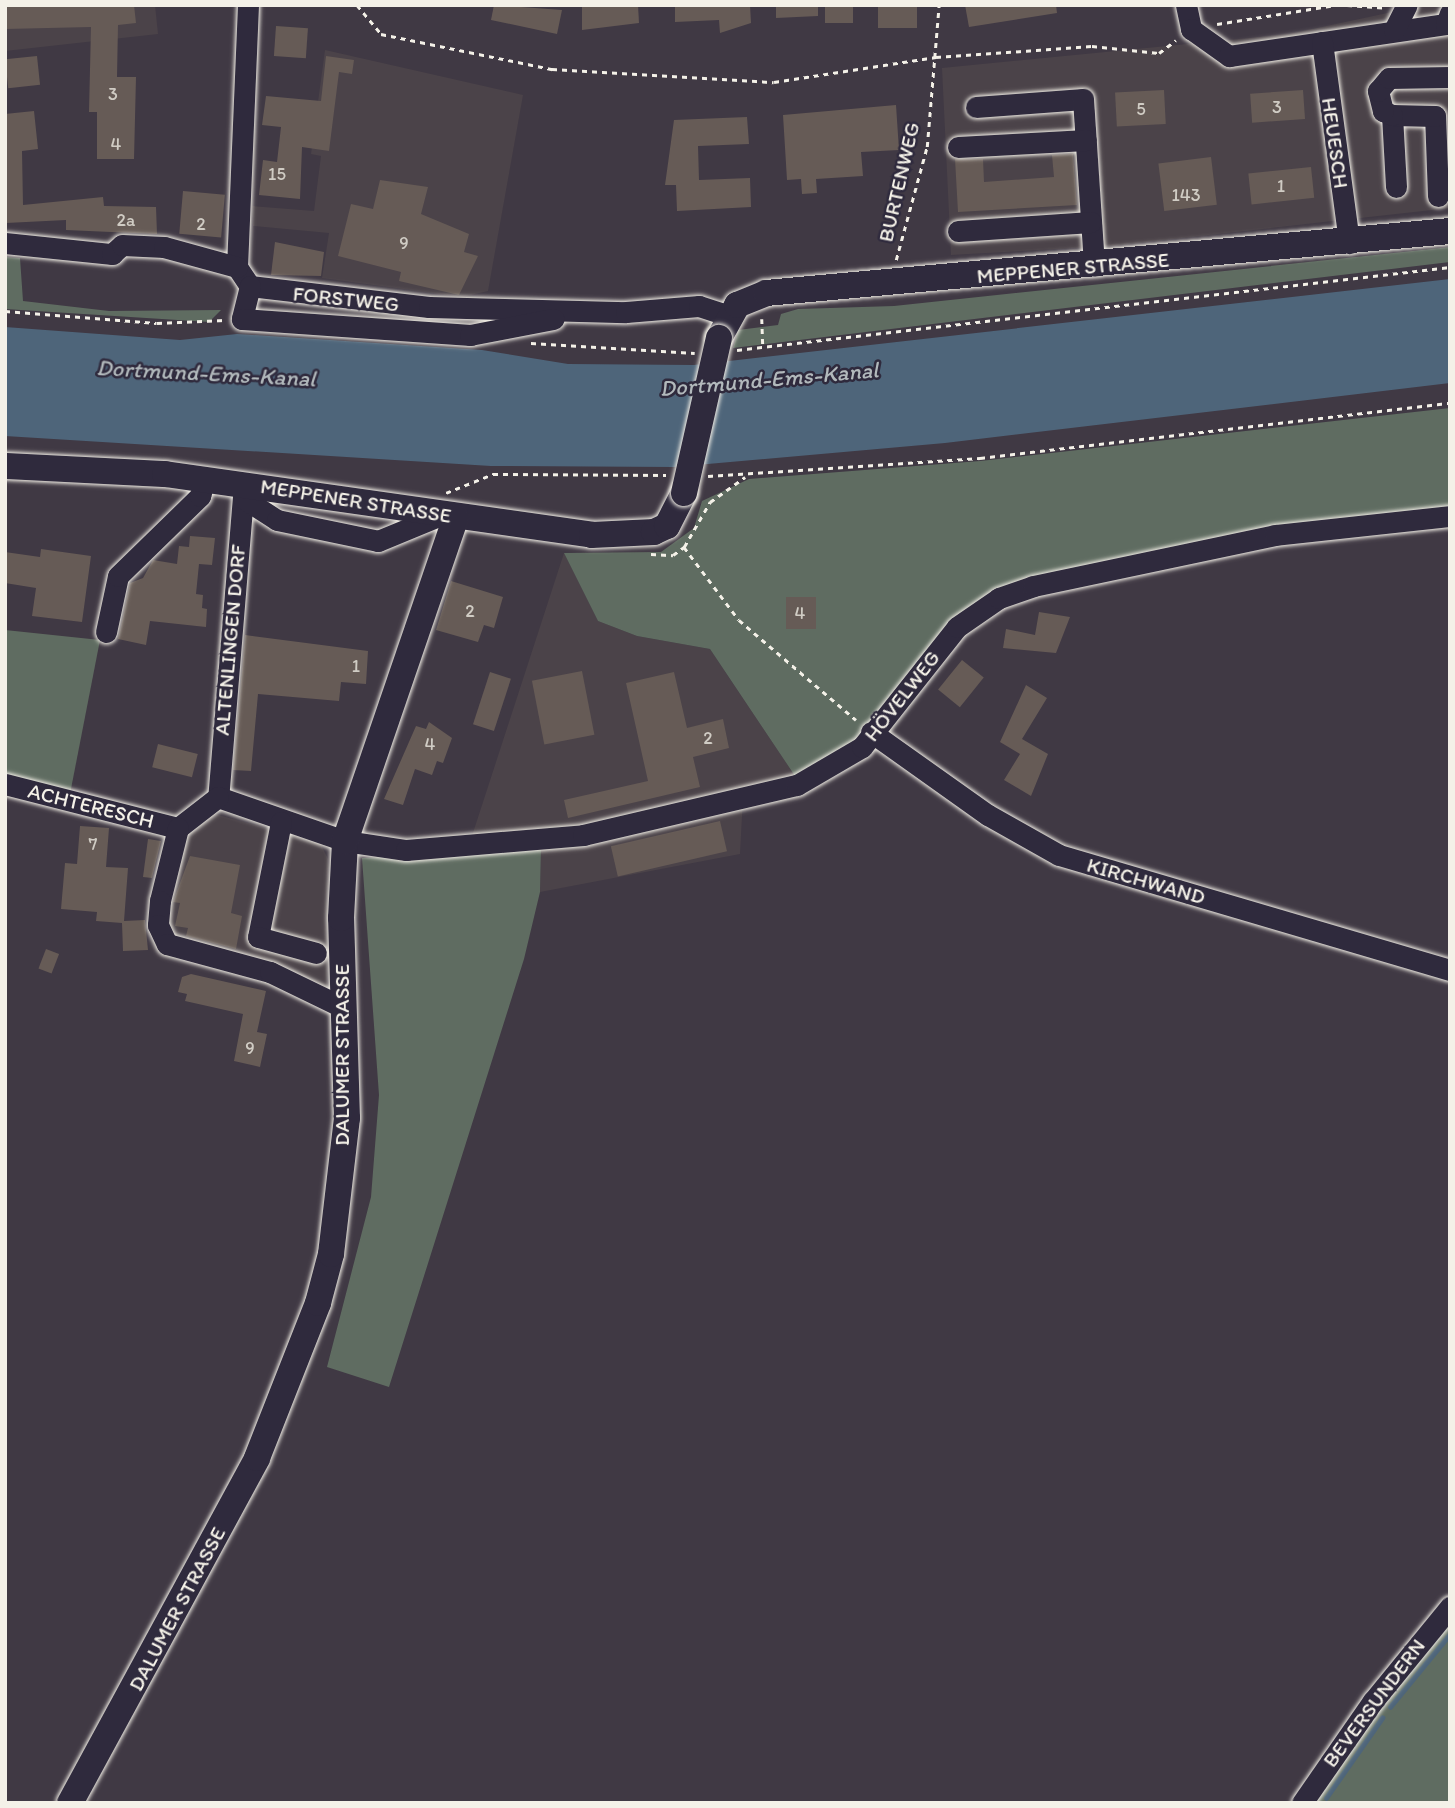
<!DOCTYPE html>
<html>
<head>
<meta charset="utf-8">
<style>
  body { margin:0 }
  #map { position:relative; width:1455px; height:1808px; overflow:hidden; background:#403944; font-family:Itim,sans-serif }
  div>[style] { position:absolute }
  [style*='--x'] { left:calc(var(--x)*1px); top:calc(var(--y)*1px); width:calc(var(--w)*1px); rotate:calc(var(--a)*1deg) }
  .built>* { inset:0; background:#4b4349 }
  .green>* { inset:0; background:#5f6c61 }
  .water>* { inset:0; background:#4e657a }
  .stream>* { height:4.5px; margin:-2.25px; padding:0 2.25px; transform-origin:2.25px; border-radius:2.25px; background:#4e657a }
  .building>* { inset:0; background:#665b56; transform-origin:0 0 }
  .path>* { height:2.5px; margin-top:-1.25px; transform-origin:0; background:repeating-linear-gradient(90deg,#f4f1e8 0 5px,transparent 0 10px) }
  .roads { filter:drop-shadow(0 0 2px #f4f1e8) drop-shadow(0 0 2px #f4f1e8) }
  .minor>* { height:21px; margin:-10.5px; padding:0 10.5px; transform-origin:10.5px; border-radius:10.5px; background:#2f2a3d }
  .major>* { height:26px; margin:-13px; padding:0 13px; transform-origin:13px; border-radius:13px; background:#2f2a3d }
  .bridges { filter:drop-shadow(0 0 2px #f4f1e8) drop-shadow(0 0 2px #f4f1e8) }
  .major-bridge>* { height:26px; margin:-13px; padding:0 13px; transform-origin:13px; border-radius:13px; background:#2f2a3d }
  span { translate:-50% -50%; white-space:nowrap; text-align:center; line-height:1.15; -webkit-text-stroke:5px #2f2a3d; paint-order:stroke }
  .number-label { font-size:18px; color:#d0ccc4 }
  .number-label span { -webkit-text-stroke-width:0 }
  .street-label { font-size:21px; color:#f4f1e8 }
  .water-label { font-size:23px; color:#b2b9bc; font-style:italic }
  .frame { position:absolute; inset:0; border:7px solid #f4f1e8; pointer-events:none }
</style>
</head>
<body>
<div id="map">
  <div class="built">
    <i style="clip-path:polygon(5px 5px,155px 5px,158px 34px,5px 51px)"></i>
    <i style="clip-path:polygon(1425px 5px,1450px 5px,1450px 208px,1110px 246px,951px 255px,942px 68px,1289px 34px)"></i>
    <i style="clip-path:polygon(325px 50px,523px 95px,488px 291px,462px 297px,322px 278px,329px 233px,253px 226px,252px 206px,314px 211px,321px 156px,311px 154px)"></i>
    <i style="clip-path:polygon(564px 553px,598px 621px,637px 636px,710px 649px,797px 779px,743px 797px,740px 854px,540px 892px,541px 849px,471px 839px)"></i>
    <i style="clip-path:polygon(211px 813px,320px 843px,328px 859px,327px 991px,177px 940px,167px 929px,185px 837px)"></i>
  </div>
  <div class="green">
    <i style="clip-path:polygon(1450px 247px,1450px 262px,733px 348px,738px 330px,778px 325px,781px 314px,798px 309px,894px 306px)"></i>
    <i style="clip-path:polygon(5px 257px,20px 258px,23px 301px,109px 311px,221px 310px,209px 322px,5px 309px)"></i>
    <i style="clip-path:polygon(1450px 408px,1450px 516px,1376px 520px,998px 597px,860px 745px,797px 779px,710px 649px,637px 636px,598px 621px,564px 553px,661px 552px,694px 528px,702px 501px,749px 479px,980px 461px)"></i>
    <i style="clip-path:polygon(5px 630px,100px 640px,70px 794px,5px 777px)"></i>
    <i style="clip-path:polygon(541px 849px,540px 892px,524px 959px,389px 1387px,327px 1367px,371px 1197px,379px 1095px,362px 858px)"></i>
    <i style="clip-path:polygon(1450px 1615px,1450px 1803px,1311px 1803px,1314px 1795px)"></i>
  </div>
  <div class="water">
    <i style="clip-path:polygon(1450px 279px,1450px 383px,945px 443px,674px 467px,491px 466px,5px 436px,5px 327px,180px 340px,237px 334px,482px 350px,568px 364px,694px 365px)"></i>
  </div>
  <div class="stream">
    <i style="--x:1390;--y:1707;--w:94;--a:-50.6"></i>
    <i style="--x:1326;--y:1798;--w:98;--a:-55"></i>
  </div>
  <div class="building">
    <i style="clip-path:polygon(5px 5px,134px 5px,136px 23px,118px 25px,117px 77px,136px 77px,134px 159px,97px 159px,97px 112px,89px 112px,91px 27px,5px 29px)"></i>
    <i style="clip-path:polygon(494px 5px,562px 10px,557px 34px,491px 20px)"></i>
    <i style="clip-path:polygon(582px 5px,638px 5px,639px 23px,582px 30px)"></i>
    <i style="clip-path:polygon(675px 5px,750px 5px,751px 23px,720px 33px,719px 20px,675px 22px)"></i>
    <i style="clip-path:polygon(776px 5px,818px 5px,818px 16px,776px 18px)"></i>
    <i style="left:825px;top:5px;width:28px;height:18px"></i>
    <i style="left:878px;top:5px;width:39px;height:23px"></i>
    <i style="clip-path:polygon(965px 5px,1056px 5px,1057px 13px,969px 27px)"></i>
    <i style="left:276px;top:26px;width:32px;height:30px;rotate:4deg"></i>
    <i style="left:37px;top:56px;width:29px;height:32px;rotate:84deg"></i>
    <i style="clip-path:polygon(326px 56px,354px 60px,352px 74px,339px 72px,329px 151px,302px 147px,300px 199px,259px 195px,263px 160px,277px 162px,281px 127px,262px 125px,266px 96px,321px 101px)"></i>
    <i style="left:1164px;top:90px;width:34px;height:49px;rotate:87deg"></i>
    <i style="left:1303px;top:90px;width:29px;height:53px;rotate:86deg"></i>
    <i style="clip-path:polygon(896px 105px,899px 150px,861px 152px,863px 176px,816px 179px,817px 193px,802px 194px,801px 179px,787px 180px,783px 115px)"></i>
    <i style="clip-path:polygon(34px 111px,38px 149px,22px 151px,23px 205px,103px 197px,104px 206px,156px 207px,157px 234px,66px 230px,66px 220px,6px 223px,5px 114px)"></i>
    <i style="clip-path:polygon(747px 117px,749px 144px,698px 146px,699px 180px,750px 178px,751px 207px,677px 211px,676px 185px,665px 185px,674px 120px)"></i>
    <i style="clip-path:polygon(1073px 154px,1077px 205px,958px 212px,955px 159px,983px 159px,984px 182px,1054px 177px,1052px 155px)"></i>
    <i style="left:1211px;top:157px;width:48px;height:53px;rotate:83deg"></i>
    <i style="left:1311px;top:167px;width:31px;height:63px;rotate:84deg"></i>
    <i style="clip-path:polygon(380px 180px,428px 187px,421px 214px,469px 234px,464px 252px,478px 256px,459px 295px,399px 281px,401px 272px,338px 256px,351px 204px,373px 209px)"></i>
    <i style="left:183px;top:191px;width:42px;height:43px;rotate:5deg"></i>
    <i style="clip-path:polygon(275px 242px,324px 252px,321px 276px,271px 275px)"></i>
    <i style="clip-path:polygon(190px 536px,215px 538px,212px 565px,199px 564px,196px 594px,203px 595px,202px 608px,207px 609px,206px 627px,150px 621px,146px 645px,118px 639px,130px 583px,143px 578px,153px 560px,177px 564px,179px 546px,189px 547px)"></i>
    <i style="clip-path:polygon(41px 549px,91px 556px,82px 622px,32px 616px,36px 588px,5px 583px,5px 552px,40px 557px)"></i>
    <i style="clip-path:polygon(451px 581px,503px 597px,494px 628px,484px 625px,478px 642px,436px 630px)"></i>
    <i style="left:786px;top:597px;width:30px;height:32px"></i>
    <i style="clip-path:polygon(1039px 612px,1070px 617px,1056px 653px,1003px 648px,1006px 629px,1035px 635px)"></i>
    <i style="clip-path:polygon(245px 635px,368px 651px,366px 684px,341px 682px,339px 701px,258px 694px,251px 771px,233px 770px)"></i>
    <i style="left:962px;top:660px;width:28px;height:38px;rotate:39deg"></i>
    <i style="left:582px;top:671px;width:65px;height:51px;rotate:79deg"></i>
    <i style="left:490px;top:672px;width:22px;height:55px;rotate:18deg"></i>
    <i style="clip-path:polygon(674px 672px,687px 728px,723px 719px,729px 748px,693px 757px,700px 787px,568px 818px,564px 800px,648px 781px,626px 683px)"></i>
    <i style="clip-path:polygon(1026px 685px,1047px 698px,1022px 739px,1048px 754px,1031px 796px,1004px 780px,1020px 754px,1000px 742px)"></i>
    <i style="clip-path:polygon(429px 722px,452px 738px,443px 763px,437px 761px,432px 775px,415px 769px,403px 805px,384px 799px,416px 726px,426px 729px)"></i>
    <i style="left:158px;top:744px;width:41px;height:24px;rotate:14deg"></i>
    <i style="left:720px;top:821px;width:31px;height:112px;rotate:77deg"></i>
    <i style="clip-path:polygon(80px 826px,109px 828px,106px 867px,128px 868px,124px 921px,145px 920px,148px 950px,123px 951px,122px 923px,96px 921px,97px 912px,61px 909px,65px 863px,77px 864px)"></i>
    <i style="clip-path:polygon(148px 839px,161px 841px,152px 878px,143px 877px)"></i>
    <i style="clip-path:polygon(190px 856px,240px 865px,231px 913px,242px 916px,236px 949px,186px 936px,188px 928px,175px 926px,180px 903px,173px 902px)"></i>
    <i style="left:46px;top:949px;width:14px;height:21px;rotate:21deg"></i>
    <i style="clip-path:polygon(191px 974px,266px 991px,257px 1032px,267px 1034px,260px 1067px,234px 1061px,243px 1014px,185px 1001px,187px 994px,178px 992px,182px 977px)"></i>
  </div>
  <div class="path">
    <i style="--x:357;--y:5;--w:38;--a:50"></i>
    <i style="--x:381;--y:34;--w:175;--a:11.6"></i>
    <i style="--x:552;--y:69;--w:222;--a:3.4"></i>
    <i style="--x:774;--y:82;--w:164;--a:-8.8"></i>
    <i style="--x:936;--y:57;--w:156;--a:-4"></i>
    <i style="--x:1092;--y:46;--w:67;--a:6"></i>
    <i style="--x:1159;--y:53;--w:21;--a:-37"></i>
    <i style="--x:1347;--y:5;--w:39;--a:4"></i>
    <i style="--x:1217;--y:24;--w:120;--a:-9.1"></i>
    <i style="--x:896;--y:260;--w:117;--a:-74.7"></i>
    <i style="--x:927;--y:147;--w:143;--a:-85.2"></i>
    <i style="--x:5;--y:311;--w:152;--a:4.5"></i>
    <i style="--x:157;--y:323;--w:68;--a:-2.5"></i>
    <i style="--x:762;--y:319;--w:28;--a:88"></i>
    <i style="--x:531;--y:343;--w:164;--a:3.5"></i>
    <i style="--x:737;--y:350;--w:718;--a:-6.64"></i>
    <i style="--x:708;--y:476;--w:273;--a:-3.8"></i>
    <i style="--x:980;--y:458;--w:473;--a:-6.7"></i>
    <i style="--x:446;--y:493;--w:51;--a:-22"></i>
    <i style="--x:493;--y:474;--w:173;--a:0.3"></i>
    <i style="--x:684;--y:547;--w:91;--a:53"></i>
    <i style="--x:739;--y:620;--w:154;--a:40.5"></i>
    <i style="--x:651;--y:554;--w:22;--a:3"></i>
    <i style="--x:673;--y:555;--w:14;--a:-36"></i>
    <i style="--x:684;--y:547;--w:52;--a:-60"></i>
    <i style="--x:710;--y:502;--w:43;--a:-35.5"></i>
  </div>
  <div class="roads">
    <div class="minor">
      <i style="--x:248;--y:5;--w:262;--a:92.4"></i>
      <i style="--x:237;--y:267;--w:23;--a:56"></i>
      <i style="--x:250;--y:286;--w:180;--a:6.7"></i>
      <i style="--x:429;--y:307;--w:197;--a:1.5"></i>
      <i style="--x:626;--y:312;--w:73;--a:-4.7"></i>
      <i style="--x:699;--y:306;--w:29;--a:18"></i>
      <i style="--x:1186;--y:5;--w:25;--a:78"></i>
      <i style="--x:1191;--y:29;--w:47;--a:35.4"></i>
      <i style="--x:1229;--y:56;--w:219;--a:-8.4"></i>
      <i style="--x:1446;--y:24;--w:12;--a:-70"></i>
      <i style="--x:1394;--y:30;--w:28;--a:-63"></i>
      <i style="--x:1322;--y:42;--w:203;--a:82.3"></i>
      <i style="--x:976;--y:107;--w:107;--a:-4.3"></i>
      <i style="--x:1083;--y:99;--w:167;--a:86.2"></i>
      <i style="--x:1392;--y:115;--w:72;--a:86.8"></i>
      <i style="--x:958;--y:147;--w:128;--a:-3.1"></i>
      <i style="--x:1438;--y:196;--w:80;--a:-92.1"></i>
      <i style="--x:1435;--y:116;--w:43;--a:-178.7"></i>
      <i style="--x:1392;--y:115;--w:10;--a:-156"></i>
      <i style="--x:1383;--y:111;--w:21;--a:-104"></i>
      <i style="--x:1378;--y:91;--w:17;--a:-50"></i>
      <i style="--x:1389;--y:78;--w:61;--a:-0.9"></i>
      <i style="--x:958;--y:231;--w:133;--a:-3.9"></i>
      <i style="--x:5;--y:243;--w:108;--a:5.9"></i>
      <i style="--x:112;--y:254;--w:13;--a:-42"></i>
      <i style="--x:122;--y:245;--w:42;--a:2.7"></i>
      <i style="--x:164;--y:247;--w:76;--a:15.3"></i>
      <i style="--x:250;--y:286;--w:34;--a:104"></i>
      <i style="--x:242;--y:319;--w:229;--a:4"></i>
      <i style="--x:470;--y:335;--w:85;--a:-10.9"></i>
      <i style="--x:244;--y:484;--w:314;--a:94.7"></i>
      <i style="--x:218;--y:797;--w:134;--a:19.1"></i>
      <i style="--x:345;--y:841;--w:62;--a:8.4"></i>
      <i style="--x:406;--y:850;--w:178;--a:-4.8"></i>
      <i style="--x:583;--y:835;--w:220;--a:-13.2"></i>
      <i style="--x:797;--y:785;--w:75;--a:-30.3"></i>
      <i style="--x:862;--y:747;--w:153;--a:-51.6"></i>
      <i style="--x:957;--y:627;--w:51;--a:-34.6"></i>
      <i style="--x:999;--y:598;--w:36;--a:-19"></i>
      <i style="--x:1033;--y:586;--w:247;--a:-11.9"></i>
      <i style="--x:1275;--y:535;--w:176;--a:-6.2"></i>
      <i style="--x:243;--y:498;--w:40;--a:32.9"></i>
      <i style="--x:277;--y:520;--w:103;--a:11.7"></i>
      <i style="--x:378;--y:541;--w:68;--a:-22.4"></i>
      <i style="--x:106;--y:632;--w:57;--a:-77.9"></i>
      <i style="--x:118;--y:576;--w:115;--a:-44.3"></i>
      <i style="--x:200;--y:496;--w:18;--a:-74"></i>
      <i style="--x:871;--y:732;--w:143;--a:35.4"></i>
      <i style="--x:988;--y:815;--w:81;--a:29.4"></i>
      <i style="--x:1059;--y:855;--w:408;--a:16.4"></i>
      <i style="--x:5;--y:784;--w:179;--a:14.3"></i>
      <i style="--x:218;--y:797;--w:51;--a:142.2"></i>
      <i style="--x:178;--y:828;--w:75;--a:103.9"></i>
      <i style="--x:160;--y:901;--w:24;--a:95"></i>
      <i style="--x:158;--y:925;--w:21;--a:65"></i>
      <i style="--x:167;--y:944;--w:107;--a:15.2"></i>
      <i style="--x:270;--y:972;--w:82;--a:25.9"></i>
      <i style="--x:281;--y:822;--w:117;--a:101.3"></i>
      <i style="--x:258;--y:937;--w:60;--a:15.4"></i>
      <i style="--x:1302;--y:1803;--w:124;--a:-55.2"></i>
      <i style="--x:1373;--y:1701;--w:122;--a:-50.7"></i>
    </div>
    <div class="major">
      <i style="--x:719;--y:338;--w:38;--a:-61"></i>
      <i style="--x:737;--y:305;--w:31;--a:-22"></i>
      <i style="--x:766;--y:293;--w:687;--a:-5.18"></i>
      <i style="--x:5;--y:466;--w:160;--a:2.9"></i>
      <i style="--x:165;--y:474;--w:431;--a:8.1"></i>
      <i style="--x:592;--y:535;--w:62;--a:-2.8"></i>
      <i style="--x:654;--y:532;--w:14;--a:-25"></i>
      <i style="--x:667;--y:526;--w:37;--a:-63"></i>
      <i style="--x:70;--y:1803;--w:392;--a:-61.5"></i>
      <i style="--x:257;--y:1458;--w:167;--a:-68.5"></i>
      <i style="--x:318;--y:1303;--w:51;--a:-75.1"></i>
      <i style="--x:331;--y:1254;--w:137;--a:-83.3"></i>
      <i style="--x:347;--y:1118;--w:200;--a:-91.7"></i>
      <i style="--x:341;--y:918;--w:77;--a:-87"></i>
      <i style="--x:345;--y:841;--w:342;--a:-71.1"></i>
    </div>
  </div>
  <div class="bridges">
    <div class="major-bridge">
      <i style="--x:684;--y:493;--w:159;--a:-77.3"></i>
    </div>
  </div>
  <div class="number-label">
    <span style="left:113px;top:94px">3</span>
    <span style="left:1277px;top:107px">3</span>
    <span style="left:1141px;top:109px">5</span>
    <span style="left:116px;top:144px">4</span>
    <span style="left:277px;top:174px">15</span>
    <span style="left:1281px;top:186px">1</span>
    <span style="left:1186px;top:195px">143</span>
    <span style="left:126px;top:220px">2a</span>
    <span style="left:201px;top:224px">2</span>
    <span style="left:404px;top:243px">9</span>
    <span style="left:470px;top:611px">2</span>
    <span style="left:800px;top:613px">4</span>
    <span style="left:356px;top:666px">1</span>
    <span style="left:708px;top:738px">2</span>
    <span style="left:430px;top:744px">4</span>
    <span style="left:93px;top:844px">7</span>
    <span style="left:250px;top:1048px">9</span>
  </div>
  <div class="street-label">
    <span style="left:1335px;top:143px;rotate:82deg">HEUESCH</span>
    <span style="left:899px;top:182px;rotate:-77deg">BURTENWEG</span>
    <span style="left:1073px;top:268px;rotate:-5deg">MEPPENER STRASSE</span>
    <span style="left:346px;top:299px;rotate:6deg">FORSTWEG</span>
    <span style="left:356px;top:501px;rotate:9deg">MEPPENER STRASSE</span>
    <span style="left:230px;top:640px;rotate:-85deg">ALTENLINGEN DORF</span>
    <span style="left:902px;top:696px;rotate:-52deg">HÖVELWEG</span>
    <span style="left:91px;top:806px;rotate:14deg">ACHTERESCH</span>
    <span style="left:1146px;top:881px;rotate:16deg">KIRCHWAND</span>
    <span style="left:342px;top:1055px;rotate:-90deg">DALUMER STRASSE</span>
    <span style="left:177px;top:1609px;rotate:-62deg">DALUMER STRASSE</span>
    <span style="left:1374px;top:1703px;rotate:-53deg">BEVERSUNDERN</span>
  </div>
  <div class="water-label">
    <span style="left:206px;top:373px;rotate:3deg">Dortmund-Ems-Kanal</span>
    <span style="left:769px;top:379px;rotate:-5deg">Dortmund-Ems-Kanal</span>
  </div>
  <div class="frame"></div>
</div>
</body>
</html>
